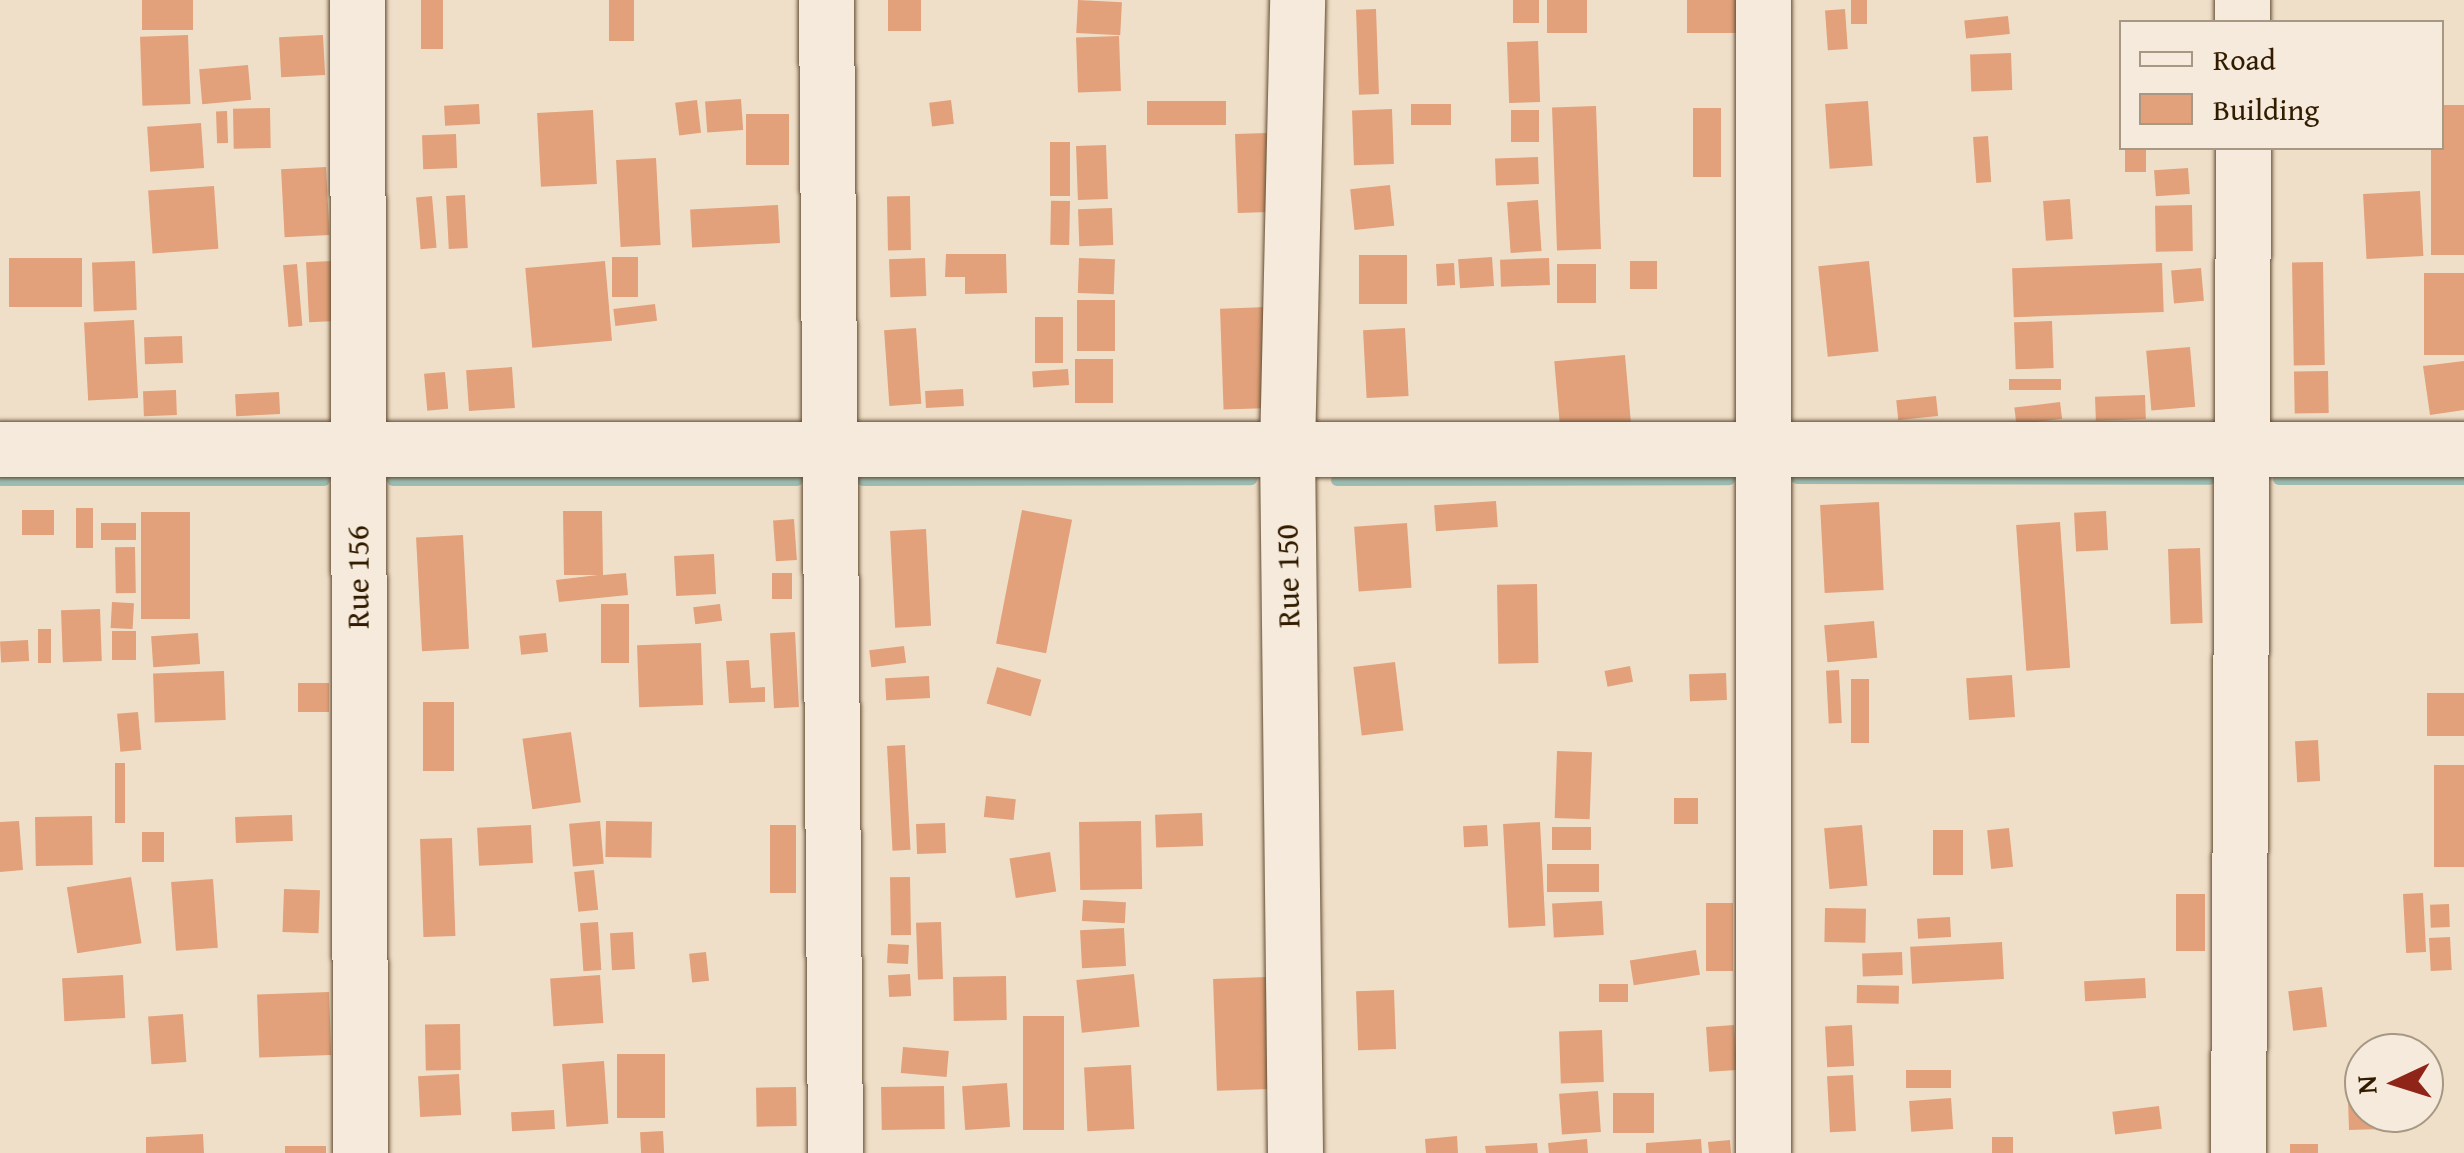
<!DOCTYPE html>
<html>
<head>
<meta charset="utf-8">
<style>
  body { margin:0 }
  #map { position:relative; width:2464px; height:1153px; overflow:hidden; background:#f0dfc8; font-family:"Gentium Book Plus",serif }
  div>[style] { position:absolute }
  [style*='--x'] { left:calc(var(--x)*1px); top:calc(var(--y)*1px); width:calc(var(--w)*1px); rotate:calc(var(--a)*1deg) }
  .stream>* { height:12px; margin:-6px; padding:0 6px; transform-origin:6px; border-radius:6px; background:#9abdb4 }
  .building>* { inset:0; background:#e2a17a; transform-origin:0 0 }
  .roads { filter:drop-shadow(0 0 2px #624d32) drop-shadow(0 0 2px #624d32) }
  .minor>* { height:55px; margin:-27.5px; padding:0 27.5px; transform-origin:27.5px; border-radius:27.5px; background:#f5eadb }
  span { translate:-50% -50%; white-space:nowrap; text-align:center; line-height:1.15; -webkit-text-stroke:8px #f5eadb; paint-order:stroke }
  .street-label { font-size:32px; color:#321c00 }
  .legend { position:absolute; left:2119px; top:20px; width:325px; height:130px; box-sizing:border-box; background:#f5eadb; border:2px solid #a79883; margin:0; padding:12px 18px; list-style:none; font-size:30px; color:#321c00 }
  .legend li { display:flex; align-items:center; gap:20px; height:50px }
  .legend b { width:50px; border:2px solid #a79883 }
  .north { position:absolute; left:2344px; top:1033px; width:100px; height:100px; box-sizing:border-box; background:#f5eadb; border:2px solid #a79883; border-radius:50%; rotate:266deg; font-size:28px; font-weight:700; line-height:40px; text-align:center; color:#321c00 }
  .north::after { content:''; display:block; margin:auto; width:35px; height:45px; background:#8f2418; clip-path:polygon(50% 0,100% 100%,50% 72%,0 100%) }
</style>
</head>
<body>
<div id="map">
  <div class="stream">
    <i style="--x:1797;--y:478;--w:413;--a:0.1"></i>
    <i style="--x:2279;--y:479;--w:185;--a:0"></i>
    <i style="--x:0;--y:480;--w:324;--a:0"></i>
    <i style="--x:393;--y:480;--w:404;--a:0"></i>
    <i style="--x:863;--y:480;--w:388;--a:-0.1"></i>
    <i style="--x:1337;--y:480;--w:392;--a:-0.1"></i>
  </div>
  <div class="building">
    <i style="left:142px;top:0;width:51px;height:30px"></i>
    <i style="left:421px;top:0;width:22px;height:49px"></i>
    <i style="left:609px;top:0;width:25px;height:41px"></i>
    <i style="left:888px;top:0;width:33px;height:31px"></i>
    <i style="left:1078px;top:0;width:44px;height:33px;rotate:3deg"></i>
    <i style="left:1513px;top:0;width:26px;height:23px"></i>
    <i style="left:1547px;top:0;width:40px;height:33px"></i>
    <i style="left:1687px;top:0;width:49px;height:33px"></i>
    <i style="left:1851px;top:0;width:16px;height:24px"></i>
    <i style="left:1376px;top:9px;width:85px;height:20px;rotate:88deg"></i>
    <i style="left:1845px;top:9px;width:40px;height:20px;rotate:86deg"></i>
    <i style="left:2008px;top:16px;width:18px;height:44px;rotate:84deg"></i>
    <i style="left:188px;top:35px;width:69px;height:48px;rotate:88deg"></i>
    <i style="left:323px;top:35px;width:40px;height:44px;rotate:87deg"></i>
    <i style="left:1119px;top:36px;width:55px;height:43px;rotate:88deg"></i>
    <i style="left:1538px;top:41px;width:61px;height:31px;rotate:88deg"></i>
    <i style="left:2011px;top:53px;width:37px;height:41px;rotate:88deg"></i>
    <i style="left:248px;top:65px;width:35px;height:49px;rotate:85deg"></i>
    <i style="left:741px;top:99px;width:31px;height:36px;rotate:86deg"></i>
    <i style="left:697px;top:100px;width:33px;height:22px;rotate:83deg"></i>
    <i style="left:951px;top:100px;width:24px;height:22px;rotate:83deg"></i>
    <i style="left:1226px;top:101px;width:24px;height:79px;rotate:90deg"></i>
    <i style="left:1868px;top:101px;width:65px;height:43px;rotate:86deg"></i>
    <i style="left:479px;top:104px;width:20px;height:35px;rotate:87deg"></i>
    <i style="left:1451px;top:104px;width:21px;height:40px;rotate:90deg"></i>
    <i style="clip-path:polygon(2442px 105px,2464px 105px,2464px 255px,2431px 255px,2431px 148px,2442px 148px)"></i>
    <i style="left:1596px;top:106px;width:143px;height:44px;rotate:88deg"></i>
    <i style="left:270px;top:108px;width:40px;height:37px;rotate:89deg"></i>
    <i style="left:1693px;top:108px;width:28px;height:69px"></i>
    <i style="left:1392px;top:109px;width:55px;height:40px;rotate:88deg"></i>
    <i style="left:593px;top:110px;width:74px;height:56px;rotate:87deg"></i>
    <i style="left:1539px;top:110px;width:32px;height:28px;rotate:90deg"></i>
    <i style="left:227px;top:111px;width:32px;height:11px;rotate:88deg"></i>
    <i style="left:746px;top:114px;width:43px;height:51px"></i>
    <i style="left:201px;top:123px;width:45px;height:54px;rotate:86deg"></i>
    <i style="left:1267px;top:133px;width:79px;height:32px;rotate:88deg"></i>
    <i style="left:456px;top:134px;width:34px;height:34px;rotate:88deg"></i>
    <i style="left:1988px;top:136px;width:46px;height:15px;rotate:86deg"></i>
    <i style="left:1050px;top:142px;width:20px;height:54px"></i>
    <i style="left:1106px;top:145px;width:54px;height:30px;rotate:88deg"></i>
    <i style="left:2125px;top:148px;width:21px;height:24px"></i>
    <i style="left:1538px;top:157px;width:27px;height:43px;rotate:88deg"></i>
    <i style="left:656px;top:158px;width:87px;height:40px;rotate:87deg"></i>
    <i style="left:326px;top:167px;width:68px;height:45px;rotate:87deg"></i>
    <i style="left:2188px;top:168px;width:26px;height:34px;rotate:86deg"></i>
    <i style="left:1390px;top:185px;width:41px;height:40px;rotate:84deg"></i>
    <i style="left:214px;top:186px;width:63px;height:66px;rotate:86deg"></i>
    <i style="left:2420px;top:191px;width:65px;height:57px;rotate:87deg"></i>
    <i style="left:465px;top:195px;width:53px;height:19px;rotate:87deg"></i>
    <i style="left:432px;top:196px;width:52px;height:16px;rotate:85deg"></i>
    <i style="left:910px;top:196px;width:54px;height:23px;rotate:89deg"></i>
    <i style="left:2070px;top:199px;width:40px;height:27px;rotate:86deg"></i>
    <i style="left:1538px;top:200px;width:51px;height:31px;rotate:86deg"></i>
    <i style="left:1070px;top:201px;width:44px;height:19px;rotate:91deg"></i>
    <i style="left:778px;top:205px;width:38px;height:88px;rotate:87deg"></i>
    <i style="left:2192px;top:205px;width:46px;height:37px;rotate:89deg"></i>
    <i style="left:1112px;top:208px;width:37px;height:34px;rotate:88deg"></i>
    <i style="clip-path:polygon(946px 254px,1006px 254px,1007px 293px,965px 294px,965px 277px,945px 277px)"></i>
    <i style="left:1407px;top:255px;width:49px;height:48px;rotate:90deg"></i>
    <i style="left:612px;top:257px;width:26px;height:40px"></i>
    <i style="left:1492px;top:257px;width:29px;height:34px;rotate:86deg"></i>
    <i style="left:9px;top:258px;width:73px;height:49px"></i>
    <i style="left:925px;top:258px;width:38px;height:36px;rotate:88deg"></i>
    <i style="left:1079px;top:258px;width:36px;height:35px;rotate:2deg"></i>
    <i style="left:1549px;top:258px;width:27px;height:49px;rotate:88deg"></i>
    <i style="left:135px;top:261px;width:49px;height:43px;rotate:88deg"></i>
    <i style="left:332px;top:261px;width:60px;height:26px;rotate:87deg"></i>
    <i style="left:605px;top:261px;width:80px;height:80px;rotate:85deg"></i>
    <i style="left:1630px;top:261px;width:27px;height:28px"></i>
    <i style="left:1869px;top:261px;width:91px;height:51px;rotate:84deg"></i>
    <i style="left:2323px;top:262px;width:103px;height:31px;rotate:89deg"></i>
    <i style="left:1454px;top:263px;width:22px;height:18px;rotate:87deg"></i>
    <i style="left:2162px;top:263px;width:49px;height:150px;rotate:88deg"></i>
    <i style="left:297px;top:264px;width:62px;height:14px;rotate:85deg"></i>
    <i style="left:1557px;top:264px;width:39px;height:39px"></i>
    <i style="left:2201px;top:268px;width:33px;height:30px;rotate:85deg"></i>
    <i style="left:2464px;top:273px;width:82px;height:40px;rotate:90deg"></i>
    <i style="left:1077px;top:300px;width:38px;height:51px"></i>
    <i style="left:655px;top:304px;width:17px;height:42px;rotate:83deg"></i>
    <i style="left:1268px;top:307px;width:101px;height:48px;rotate:88deg"></i>
    <i style="left:1035px;top:317px;width:28px;height:46px"></i>
    <i style="left:134px;top:320px;width:78px;height:50px;rotate:87deg"></i>
    <i style="left:2052px;top:321px;width:47px;height:38px;rotate:88deg"></i>
    <i style="left:916px;top:328px;width:76px;height:32px;rotate:86deg"></i>
    <i style="left:1405px;top:328px;width:68px;height:42px;rotate:87deg"></i>
    <i style="left:182px;top:336px;width:27px;height:38px;rotate:88deg"></i>
    <i style="left:2190px;top:347px;width:60px;height:44px;rotate:85deg"></i>
    <i style="left:1625px;top:355px;width:70px;height:71px;rotate:85deg"></i>
    <i style="left:1075px;top:359px;width:38px;height:44px"></i>
    <i style="clip-path:polygon(2464px 361px,2464px 410px,2430px 415px,2423px 366px)"></i>
    <i style="left:512px;top:367px;width:41px;height:46px;rotate:86deg"></i>
    <i style="left:1068px;top:369px;width:16px;height:36px;rotate:86deg"></i>
    <i style="left:2328px;top:371px;width:42px;height:34px;rotate:89deg"></i>
    <i style="left:445px;top:372px;width:37px;height:21px;rotate:85deg"></i>
    <i style="left:2061px;top:379px;width:11px;height:52px;rotate:90deg"></i>
    <i style="left:963px;top:389px;width:17px;height:38px;rotate:87deg"></i>
    <i style="left:176px;top:390px;width:25px;height:33px;rotate:88deg"></i>
    <i style="left:279px;top:392px;width:22px;height:44px;rotate:87deg"></i>
    <i style="left:2145px;top:395px;width:24px;height:50px;rotate:88deg"></i>
    <i style="left:1936px;top:396px;width:20px;height:40px;rotate:84deg"></i>
    <i style="left:2060px;top:402px;width:17px;height:46px;rotate:83deg"></i>
    <i style="left:1496px;top:501px;width:26px;height:62px;rotate:86deg"></i>
    <i style="left:1879px;top:502px;width:88px;height:59px;rotate:87deg"></i>
    <i style="left:76px;top:508px;width:17px;height:40px"></i>
    <i style="left:54px;top:510px;width:25px;height:32px;rotate:90deg"></i>
    <i style="left:1022px;top:510px;width:51px;height:136px;rotate:11deg"></i>
    <i style="clip-path:polygon(563px 511px,602px 511px,603px 575px,626px 573px,628px 595px,559px 602px,556px 580px,598px 575px,564px 575px)"></i>
    <i style="left:2106px;top:511px;width:39px;height:32px;rotate:87deg"></i>
    <i style="left:141px;top:512px;width:49px;height:107px"></i>
    <i style="left:794px;top:519px;width:41px;height:21px;rotate:86deg"></i>
    <i style="left:2060px;top:522px;width:146px;height:44px;rotate:86deg"></i>
    <i style="left:136px;top:523px;width:17px;height:35px;rotate:90deg"></i>
    <i style="left:1407px;top:523px;width:65px;height:53px;rotate:86deg"></i>
    <i style="left:926px;top:529px;width:97px;height:36px;rotate:87deg"></i>
    <i style="left:463px;top:535px;width:114px;height:47px;rotate:87deg"></i>
    <i style="left:135px;top:547px;width:46px;height:20px;rotate:89deg"></i>
    <i style="left:2200px;top:548px;width:75px;height:32px;rotate:88deg"></i>
    <i style="left:714px;top:554px;width:40px;height:40px;rotate:87deg"></i>
    <i style="left:772px;top:573px;width:20px;height:26px"></i>
    <i style="left:1537px;top:584px;width:79px;height:40px;rotate:89deg"></i>
    <i style="left:112px;top:602px;width:22px;height:26px;rotate:3deg"></i>
    <i style="left:601px;top:604px;width:28px;height:59px"></i>
    <i style="left:720px;top:604px;width:17px;height:27px;rotate:83deg"></i>
    <i style="left:100px;top:609px;width:52px;height:39px;rotate:88deg"></i>
    <i style="left:1874px;top:621px;width:37px;height:50px;rotate:85deg"></i>
    <i style="left:38px;top:629px;width:13px;height:34px"></i>
    <i style="left:112px;top:631px;width:24px;height:29px"></i>
    <i style="left:795px;top:632px;width:75px;height:25px;rotate:87deg"></i>
    <i style="left:198px;top:633px;width:31px;height:47px;rotate:86deg"></i>
    <i style="left:546px;top:633px;width:19px;height:27px;rotate:84deg"></i>
    <i style="left:28px;top:640px;width:21px;height:28px;rotate:87deg"></i>
    <i style="left:701px;top:643px;width:62px;height:64px;rotate:88deg"></i>
    <i style="left:904px;top:646px;width:17px;height:35px;rotate:83deg"></i>
    <i style="clip-path:polygon(749px 660px,751px 688px,765px 687px,765px 702px,729px 703px,726px 661px)"></i>
    <i style="left:1395px;top:662px;width:69px;height:42px;rotate:83deg"></i>
    <i style="left:1630px;top:666px;width:16px;height:26px;rotate:79deg"></i>
    <i style="left:997px;top:667px;width:46px;height:38px;rotate:16deg"></i>
    <i style="left:1839px;top:670px;width:53px;height:13px;rotate:87deg"></i>
    <i style="left:224px;top:671px;width:49px;height:71px;rotate:88deg"></i>
    <i style="left:1726px;top:673px;width:27px;height:37px;rotate:88deg"></i>
    <i style="left:2012px;top:675px;width:42px;height:46px;rotate:86deg"></i>
    <i style="left:929px;top:676px;width:22px;height:44px;rotate:87deg"></i>
    <i style="left:1869px;top:679px;width:64px;height:18px;rotate:90deg"></i>
    <i style="left:298px;top:683px;width:31px;height:29px"></i>
    <i style="left:2464px;top:693px;width:43px;height:37px;rotate:90deg"></i>
    <i style="left:423px;top:702px;width:31px;height:69px"></i>
    <i style="left:138px;top:712px;width:38px;height:21px;rotate:85deg"></i>
    <i style="left:571px;top:732px;width:71px;height:49px;rotate:82deg"></i>
    <i style="left:2318px;top:740px;width:41px;height:23px;rotate:87deg"></i>
    <i style="left:905px;top:745px;width:105px;height:18px;rotate:87deg"></i>
    <i style="left:1557px;top:751px;width:35px;height:67px;rotate:2deg"></i>
    <i style="left:115px;top:763px;width:10px;height:60px"></i>
    <i style="left:2434px;top:765px;width:30px;height:102px"></i>
    <i style="left:986px;top:796px;width:30px;height:21px;rotate:6deg"></i>
    <i style="left:1674px;top:798px;width:24px;height:26px"></i>
    <i style="left:1202px;top:813px;width:33px;height:47px;rotate:88deg"></i>
    <i style="left:292px;top:815px;width:26px;height:57px;rotate:88deg"></i>
    <i style="left:92px;top:816px;width:49px;height:57px;rotate:89deg"></i>
    <i style="clip-path:polygon(19px 821px,23px 870px,0 872px,0 822px)"></i>
    <i style="left:600px;top:821px;width:43px;height:31px;rotate:85deg"></i>
    <i style="left:606px;top:821px;width:46px;height:36px;rotate:1deg"></i>
    <i style="left:1141px;top:821px;width:68px;height:62px;rotate:89deg"></i>
    <i style="left:1540px;top:822px;width:104px;height:37px;rotate:87deg"></i>
    <i style="left:945px;top:823px;width:30px;height:29px;rotate:88deg"></i>
    <i style="left:531px;top:825px;width:38px;height:54px;rotate:87deg"></i>
    <i style="left:796px;top:825px;width:68px;height:26px;rotate:90deg"></i>
    <i style="left:1487px;top:825px;width:21px;height:24px;rotate:87deg"></i>
    <i style="left:1862px;top:825px;width:61px;height:38px;rotate:85deg"></i>
    <i style="left:1591px;top:827px;width:23px;height:39px;rotate:90deg"></i>
    <i style="left:2009px;top:828px;width:39px;height:22px;rotate:84deg"></i>
    <i style="left:1963px;top:830px;width:45px;height:30px;rotate:90deg"></i>
    <i style="left:142px;top:832px;width:22px;height:30px"></i>
    <i style="left:452px;top:838px;width:98px;height:32px;rotate:88deg"></i>
    <i style="left:1050px;top:852px;width:40px;height:41px;rotate:81deg"></i>
    <i style="left:1547px;top:864px;width:52px;height:28px"></i>
    <i style="left:594px;top:870px;width:40px;height:20px;rotate:84deg"></i>
    <i style="left:131px;top:877px;width:67px;height:65px;rotate:81deg"></i>
    <i style="left:910px;top:877px;width:58px;height:20px;rotate:89deg"></i>
    <i style="left:213px;top:879px;width:69px;height:42px;rotate:86deg"></i>
    <i style="left:284px;top:889px;width:36px;height:43px;rotate:2deg"></i>
    <i style="left:2423px;top:893px;width:59px;height:20px;rotate:87deg"></i>
    <i style="left:2176px;top:894px;width:29px;height:57px"></i>
    <i style="left:1083px;top:900px;width:43px;height:21px;rotate:3deg"></i>
    <i style="left:1602px;top:901px;width:34px;height:50px;rotate:87deg"></i>
    <i style="left:1706px;top:903px;width:27px;height:68px"></i>
    <i style="left:2449px;top:904px;width:23px;height:19px;rotate:88deg"></i>
    <i style="left:1825px;top:908px;width:41px;height:34px;rotate:1deg"></i>
    <i style="left:1950px;top:917px;width:20px;height:33px;rotate:87deg"></i>
    <i style="left:598px;top:922px;width:48px;height:18px;rotate:86deg"></i>
    <i style="left:941px;top:922px;width:57px;height:25px;rotate:88deg"></i>
    <i style="left:1124px;top:928px;width:38px;height:44px;rotate:87deg"></i>
    <i style="left:633px;top:932px;width:37px;height:23px;rotate:87deg"></i>
    <i style="left:2450px;top:937px;width:33px;height:21px;rotate:87deg"></i>
    <i style="left:2002px;top:942px;width:37px;height:92px;rotate:87deg"></i>
    <i style="left:888px;top:944px;width:21px;height:19px;rotate:3deg"></i>
    <i style="left:1696px;top:950px;width:25px;height:67px;rotate:81deg"></i>
    <i style="left:706px;top:952px;width:29px;height:17px;rotate:84deg"></i>
    <i style="left:1902px;top:952px;width:23px;height:40px;rotate:88deg"></i>
    <i style="left:910px;top:974px;width:22px;height:22px;rotate:87deg"></i>
    <i style="left:1134px;top:974px;width:53px;height:58px;rotate:84deg"></i>
    <i style="left:123px;top:975px;width:43px;height:61px;rotate:87deg"></i>
    <i style="left:600px;top:975px;width:48px;height:50px;rotate:86deg"></i>
    <i style="left:1006px;top:976px;width:44px;height:53px;rotate:89deg"></i>
    <i style="left:1267px;top:977px;width:112px;height:54px;rotate:88deg"></i>
    <i style="left:2145px;top:978px;width:20px;height:61px;rotate:87deg"></i>
    <i style="left:1628px;top:984px;width:18px;height:29px;rotate:90deg"></i>
    <i style="left:1857px;top:985px;width:42px;height:18px;rotate:1deg"></i>
    <i style="left:2322px;top:987px;width:40px;height:34px;rotate:83deg"></i>
    <i style="left:1394px;top:990px;width:59px;height:38px;rotate:88deg"></i>
    <i style="left:329px;top:992px;width:63px;height:72px;rotate:88deg"></i>
    <i style="left:183px;top:1014px;width:48px;height:35px;rotate:86deg"></i>
    <i style="left:1023px;top:1016px;width:41px;height:114px"></i>
    <i style="left:460px;top:1024px;width:46px;height:35px;rotate:89deg"></i>
    <i style="left:1734px;top:1025px;width:45px;height:28px;rotate:86deg"></i>
    <i style="left:1852px;top:1025px;width:41px;height:27px;rotate:87deg"></i>
    <i style="left:1602px;top:1030px;width:52px;height:43px;rotate:88deg"></i>
    <i style="left:903px;top:1047px;width:46px;height:26px;rotate:5deg"></i>
    <i style="left:617px;top:1054px;width:48px;height:64px"></i>
    <i style="left:604px;top:1061px;width:63px;height:42px;rotate:86deg"></i>
    <i style="left:1131px;top:1065px;width:64px;height:47px;rotate:87deg"></i>
    <i style="clip-path:polygon(2364px 1068px,2364px 1113px,2415px 1113px,2415px 1128px,2349px 1130px,2347px 1069px)"></i>
    <i style="left:1951px;top:1070px;width:18px;height:45px;rotate:90deg"></i>
    <i style="left:459px;top:1074px;width:41px;height:41px;rotate:87deg"></i>
    <i style="left:1853px;top:1075px;width:56px;height:26px;rotate:87deg"></i>
    <i style="left:1007px;top:1083px;width:44px;height:45px;rotate:86deg"></i>
    <i style="left:944px;top:1086px;width:43px;height:63px;rotate:89deg"></i>
    <i style="left:796px;top:1087px;width:39px;height:40px;rotate:89deg"></i>
    <i style="left:1598px;top:1091px;width:41px;height:39px;rotate:86deg"></i>
    <i style="left:1613px;top:1093px;width:41px;height:40px"></i>
    <i style="left:1951px;top:1098px;width:31px;height:42px;rotate:86deg"></i>
    <i style="left:2159px;top:1106px;width:23px;height:47px;rotate:83deg"></i>
    <i style="left:554px;top:1110px;width:19px;height:43px;rotate:87deg"></i>
    <i style="left:663px;top:1131px;width:22px;height:23px;rotate:87deg"></i>
    <i style="clip-path:polygon(203px 1134px,204px 1153px,146px 1153px,146px 1137px)"></i>
    <i style="clip-path:polygon(1457px 1136px,1458px 1153px,1426px 1153px,1425px 1139px)"></i>
    <i style="left:2013px;top:1137px;width:16px;height:21px;rotate:90deg"></i>
    <i style="clip-path:polygon(1587px 1139px,1588px 1153px,1549px 1153px,1548px 1143px)"></i>
    <i style="clip-path:polygon(1701px 1139px,1702px 1153px,1646px 1153px,1646px 1143px)"></i>
    <i style="clip-path:polygon(1730px 1140px,1731px 1153px,1709px 1153px,1708px 1142px)"></i>
    <i style="clip-path:polygon(1537px 1143px,1538px 1153px,1486px 1153px,1485px 1146px)"></i>
    <i style="left:2290px;top:1144px;width:28px;height:9px"></i>
    <i style="left:285px;top:1146px;width:41px;height:7px"></i>
  </div>
  <div class="roads">
    <div class="minor">
      <i style="--x:357;--y:0;--w:1153;--a:89.85"></i>
      <i style="--x:826;--y:0;--w:1153;--a:89.55"></i>
      <i style="--x:1763;--y:0;--w:1153;--a:90"></i>
      <i style="--x:2242;--y:0;--w:22;--a:90"></i>
      <i style="--x:0;--y:449;--w:2464;--a:0"></i>
      <i style="--x:1295;--y:1153;--w:704;--a:-90.65"></i>
      <i style="--x:1287;--y:449;--w:449;--a:-88.7"></i>
      <i style="--x:2238;--y:1153;--w:1005;--a:-89.71"></i>
    </div>
  </div>
  <div class="street-label">
    <span style="left:1288px;top:576px;rotate:-91deg">Rue 150</span>
    <span style="left:358px;top:577px;rotate:-90deg">Rue 156</span>
  </div>
  <ul class="legend">
  <li><b style="height:12px;background:#f5eadb"></b>Road</li>
  <li><b style="height:28px;background:#e2a17a"></b>Building</li>
  </ul>
  <div class="north">N</div>
</div>
</body>
</html>
